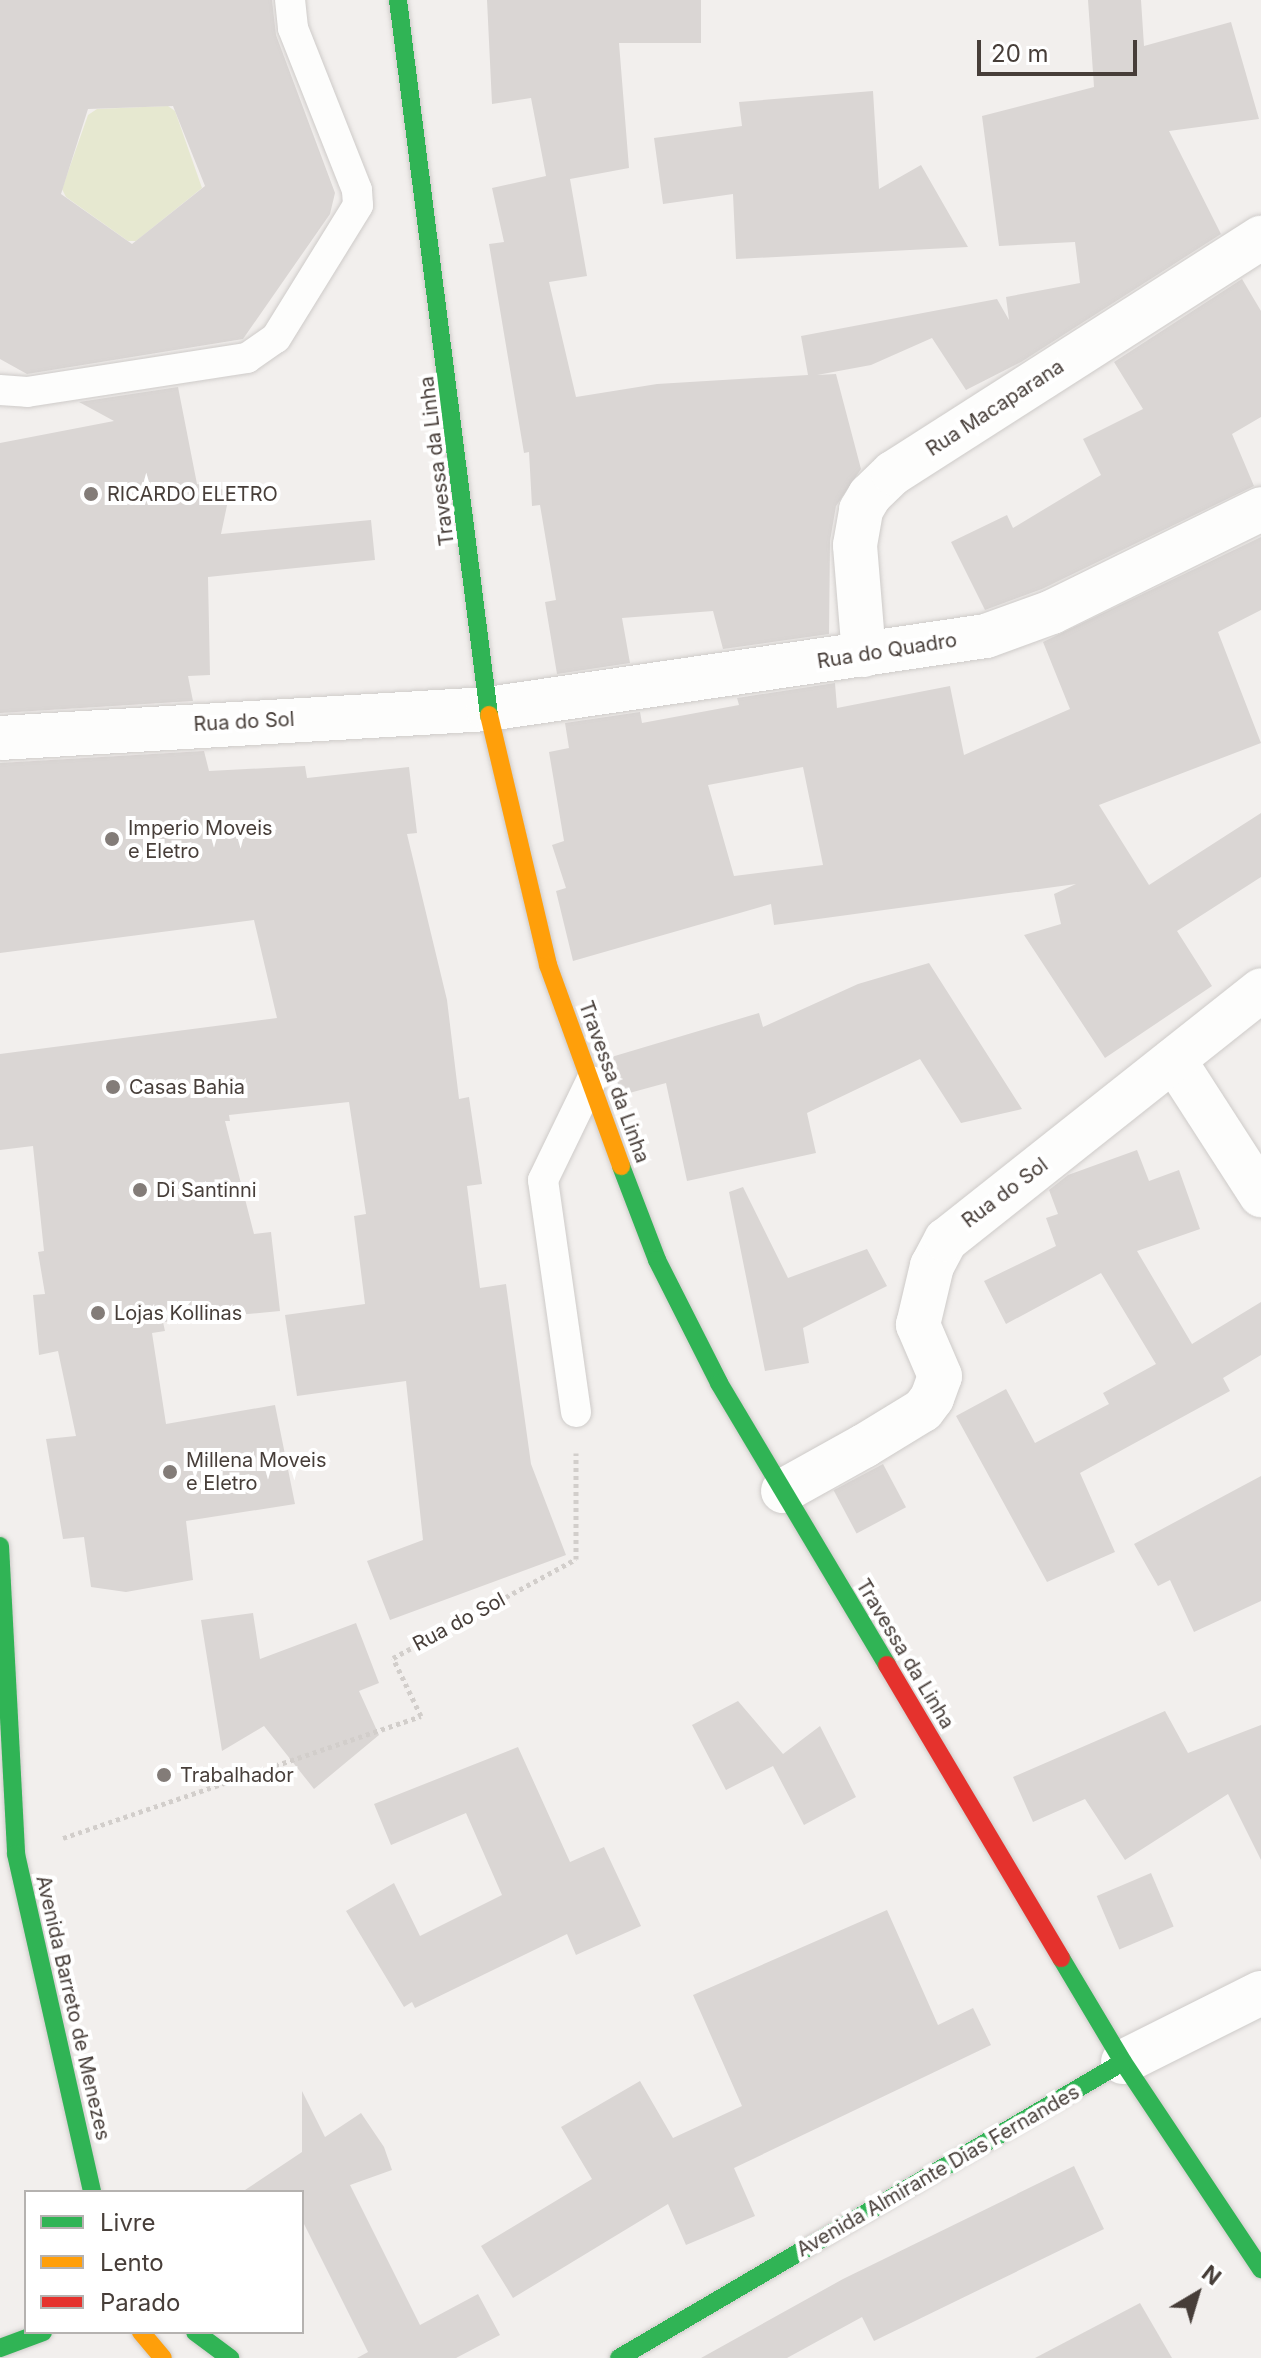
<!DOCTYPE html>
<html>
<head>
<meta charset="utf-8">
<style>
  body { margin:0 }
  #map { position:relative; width:1261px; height:2358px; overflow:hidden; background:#f2efed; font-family:Inter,sans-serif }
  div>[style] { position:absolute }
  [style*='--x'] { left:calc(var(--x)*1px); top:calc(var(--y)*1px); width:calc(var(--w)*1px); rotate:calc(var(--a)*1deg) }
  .green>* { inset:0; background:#e6e8d0 }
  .building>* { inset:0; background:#dad6d4; transform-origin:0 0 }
  .path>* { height:5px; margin-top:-2.5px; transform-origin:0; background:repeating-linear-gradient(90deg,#d2cecb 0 4px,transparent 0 8px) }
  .roads { filter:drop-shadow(0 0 2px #cecbc9) drop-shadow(0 0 2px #cecbc9) }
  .lane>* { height:30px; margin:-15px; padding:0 15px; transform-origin:15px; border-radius:15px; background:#fdfdfc }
  .street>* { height:44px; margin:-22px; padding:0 22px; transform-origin:22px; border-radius:22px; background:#fdfdfc }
  .fast>* { height:18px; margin:-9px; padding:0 9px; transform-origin:9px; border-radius:9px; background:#30b455 }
  .slow>* { height:18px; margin:-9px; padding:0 9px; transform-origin:9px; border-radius:9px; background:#ff9f0a }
  .jam>* { height:18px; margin:-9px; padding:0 9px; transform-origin:9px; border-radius:9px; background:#e5322d }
  .dots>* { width:22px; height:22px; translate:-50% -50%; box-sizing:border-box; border:4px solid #fff; border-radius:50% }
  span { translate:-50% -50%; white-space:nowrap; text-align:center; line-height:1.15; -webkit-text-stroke:8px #fff; paint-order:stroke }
  .street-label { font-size:20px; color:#473e39 }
  .poi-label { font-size:20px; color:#473e39 }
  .left { translate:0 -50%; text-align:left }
  .legend { position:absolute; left:24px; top:2190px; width:280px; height:144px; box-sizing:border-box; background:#fff; border:2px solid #b5b2b0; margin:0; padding:10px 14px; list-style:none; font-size:24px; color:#473e39 }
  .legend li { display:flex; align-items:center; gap:16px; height:40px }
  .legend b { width:40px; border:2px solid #b5b2b0 }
  .north { position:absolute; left:1157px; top:2254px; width:80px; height:80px; -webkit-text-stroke:6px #fff; paint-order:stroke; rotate:38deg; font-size:22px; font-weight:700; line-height:32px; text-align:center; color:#473e39 }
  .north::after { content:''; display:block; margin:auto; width:28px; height:36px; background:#473e39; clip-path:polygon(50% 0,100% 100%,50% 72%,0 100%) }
  .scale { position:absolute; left:977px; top:40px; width:160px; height:36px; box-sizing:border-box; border:4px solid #473e39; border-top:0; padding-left:10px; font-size:24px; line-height:28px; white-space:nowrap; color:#473e39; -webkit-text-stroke:6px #fff; paint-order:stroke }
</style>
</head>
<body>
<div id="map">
  <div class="green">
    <i style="clip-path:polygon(168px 106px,175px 111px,202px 188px,136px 241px,128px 241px,66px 197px,62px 189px,88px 115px,97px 109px)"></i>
  </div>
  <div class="building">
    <i style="clip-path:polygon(evenodd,0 0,272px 0,276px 35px,335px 193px,330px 214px,243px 339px,27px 374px,0 359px,0 0,173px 106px,205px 186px,132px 244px,61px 194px,88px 109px,173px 106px)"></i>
    <i style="clip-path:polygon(487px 0,701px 0,701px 43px,619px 43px,629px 168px,570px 179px,587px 276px,549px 282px,576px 397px,657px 384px,808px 375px,801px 336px,997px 299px,1009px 320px,1006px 297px,1080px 283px,1075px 242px,999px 246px,982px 116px,1094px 87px,1088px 0,1141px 0,1144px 46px,1231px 22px,1259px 119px,1169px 131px,1221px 234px,1021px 362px,966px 390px,932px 338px,871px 365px,817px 375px,836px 374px,861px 469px,836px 506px,830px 541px,829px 634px,723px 649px,713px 611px,622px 618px,630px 663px,557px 674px,545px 602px,556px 600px,540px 505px,532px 506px,529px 452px,524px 453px,489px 244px,504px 242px,492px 188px,546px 176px,531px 98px,492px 104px)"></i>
    <i style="clip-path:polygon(873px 91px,879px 189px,921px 165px,968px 247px,736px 259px,733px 194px,663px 204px,654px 138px,742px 126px,739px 102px)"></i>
    <i style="clip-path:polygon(1242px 279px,1261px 311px,1261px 417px,1232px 434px,1254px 486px,1042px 589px,985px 610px,951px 542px,1007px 515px,1013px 528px,1101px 475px,1083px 439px,1143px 409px,1114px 362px)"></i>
    <i style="clip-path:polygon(178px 387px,197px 484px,230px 491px,221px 534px,371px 520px,375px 560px,208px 577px,210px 675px,188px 676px,193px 701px,0 713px,0 443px,114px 421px,79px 402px)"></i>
    <i style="clip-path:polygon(evenodd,1261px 537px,1261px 610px,1218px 632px,1261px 743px,1099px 805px,1149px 885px,1261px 813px,1261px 877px,1177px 931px,1212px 986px,1105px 1058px,1024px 935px,1061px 924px,1054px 894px,1076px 884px,774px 925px,771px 904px,573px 961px,556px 891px,566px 888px,552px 845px,564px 841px,549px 752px,569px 748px,565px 723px,640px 712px,642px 723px,739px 705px,737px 698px,835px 683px,837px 708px,950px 686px,964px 755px,1070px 709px,1043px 642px,1261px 537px,803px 767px,823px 865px,734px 876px,708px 785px,803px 767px)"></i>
    <i style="clip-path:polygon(204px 751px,209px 771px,305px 766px,307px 778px,409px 767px,417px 833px,407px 834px,447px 1000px,459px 1099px,469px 1097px,482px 1184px,467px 1186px,480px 1288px,506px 1284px,531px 1464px,566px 1555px,390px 1620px,367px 1561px,423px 1540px,406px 1381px,297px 1396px,285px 1315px,365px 1304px,354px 1216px,366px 1214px,349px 1102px,229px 1115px,230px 1121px,225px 1121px,254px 1234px,271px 1232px,280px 1311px,163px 1322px,165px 1331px,152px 1333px,166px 1424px,275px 1405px,295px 1504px,186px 1521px,193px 1580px,126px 1592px,91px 1587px,84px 1537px,63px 1539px,46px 1439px,76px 1436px,58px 1351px,39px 1355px,33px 1295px,45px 1294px,38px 1252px,44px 1251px,33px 1146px,0 1150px,0 1054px,277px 1018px,254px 920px,0 953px,0 763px)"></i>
    <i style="clip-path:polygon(929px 963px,1022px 1109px,961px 1123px,920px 1059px,807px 1113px,816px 1153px,687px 1181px,666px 1083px,622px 1095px,608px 1058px,759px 1013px,763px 1027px,858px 984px)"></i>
    <i style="clip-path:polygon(1137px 1150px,1149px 1181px,1179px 1170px,1200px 1229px,1137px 1251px,1192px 1344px,1261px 1302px,1261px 1355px,1223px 1378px,1230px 1391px,1080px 1473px,1115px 1552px,1047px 1582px,956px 1416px,1006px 1389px,1035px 1443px,1109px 1404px,1103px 1393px,1156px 1364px,1101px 1273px,1006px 1324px,984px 1281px,1056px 1246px,1046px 1218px,1058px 1214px,1049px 1190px,1068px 1175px)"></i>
    <i style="clip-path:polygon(743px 1187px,788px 1278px,867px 1249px,887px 1286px,803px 1328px,809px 1363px,765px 1371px,729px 1192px)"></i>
    <i style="left:883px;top:1464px;width:49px;height:56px;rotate:62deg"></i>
    <i style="clip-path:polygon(1261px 1476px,1261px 1601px,1194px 1632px,1170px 1580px,1158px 1586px,1134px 1544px)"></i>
    <i style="clip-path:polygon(253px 1613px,260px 1659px,356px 1623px,379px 1683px,359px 1691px,379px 1735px,314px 1789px,264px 1726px,222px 1751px,201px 1620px)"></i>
    <i style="clip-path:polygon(738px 1701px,783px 1754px,820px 1726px,856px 1797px,804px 1825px,773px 1766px,726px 1790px,692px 1725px)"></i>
    <i style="clip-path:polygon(1165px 1711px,1188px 1753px,1261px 1725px,1261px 1860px,1228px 1794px,1125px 1860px,1085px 1799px,1033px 1822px,1013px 1777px)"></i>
    <i style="clip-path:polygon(518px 1747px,570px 1862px,604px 1847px,641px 1926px,576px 1955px,567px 1934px,415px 2008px,412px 2002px,404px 2007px,346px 1911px,394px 1883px,420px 1936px,502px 1895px,466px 1813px,391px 1845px,374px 1804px)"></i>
    <i style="left:1151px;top:1873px;width:58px;height:59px;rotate:67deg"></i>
    <i style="clip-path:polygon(887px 1910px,938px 2025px,973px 2008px,991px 2045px,734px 2168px,755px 2216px,686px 2245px,668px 2204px,513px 2298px,481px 2246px,592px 2179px,561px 2127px,640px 2081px,673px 2138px,742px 2106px,693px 1995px)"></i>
    <i style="clip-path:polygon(302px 2091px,325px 2137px,361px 2113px,384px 2147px,392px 2170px,350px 2185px,420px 2325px,478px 2294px,500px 2335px,456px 2358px,357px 2358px,368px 2352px,302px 2220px,302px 2192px,242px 2192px,302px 2152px)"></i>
    <i style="clip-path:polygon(1074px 2166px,1104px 2229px,874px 2341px,862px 2317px,787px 2358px,701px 2358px,843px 2279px)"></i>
    <i style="clip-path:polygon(1140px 2303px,1172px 2358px,1035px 2358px)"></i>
  </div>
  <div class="path">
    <i style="--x:63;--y:1838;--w:378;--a:-18.8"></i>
    <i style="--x:421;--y:1716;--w:64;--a:-115.8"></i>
    <i style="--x:393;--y:1658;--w:208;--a:-28.4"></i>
    <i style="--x:576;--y:1559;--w:106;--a:-90"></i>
  </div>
  <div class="roads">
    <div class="lane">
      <i style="--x:0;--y:390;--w:27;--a:4"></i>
      <i style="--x:27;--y:392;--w:223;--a:-8.8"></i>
      <i style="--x:247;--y:358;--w:35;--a:-35"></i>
      <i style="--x:276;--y:338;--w:156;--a:-58.3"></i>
      <i style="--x:358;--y:205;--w:15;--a:-94"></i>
      <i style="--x:357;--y:190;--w:174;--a:-111.6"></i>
      <i style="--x:293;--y:28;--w:28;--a:-96"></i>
      <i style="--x:576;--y:1412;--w:234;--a:-98.1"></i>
      <i style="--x:543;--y:1180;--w:110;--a:-64.1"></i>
    </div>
    <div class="street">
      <i style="--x:864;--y:655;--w:110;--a:-94.7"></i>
      <i style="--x:855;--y:545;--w:36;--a:-80"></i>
      <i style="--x:861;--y:510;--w:17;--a:-59"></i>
      <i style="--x:870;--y:495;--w:32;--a:-44"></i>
      <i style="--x:893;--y:473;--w:437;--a:-32.6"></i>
      <i style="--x:0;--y:738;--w:489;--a:-3.4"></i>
      <i style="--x:488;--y:709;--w:503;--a:-8.34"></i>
      <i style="--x:986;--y:636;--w:70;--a:-20"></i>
      <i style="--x:1052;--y:612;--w:233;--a:-26.2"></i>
      <i style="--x:1174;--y:1060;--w:161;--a:57.2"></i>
      <i style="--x:783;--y:1491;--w:93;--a:-29.1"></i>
      <i style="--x:864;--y:1446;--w:69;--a:-31.4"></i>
      <i style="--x:923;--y:1410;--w:15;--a:-53"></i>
      <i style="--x:932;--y:1398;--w:23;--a:-70"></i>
      <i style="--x:940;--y:1376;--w:56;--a:-113.3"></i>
      <i style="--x:918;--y:1325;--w:61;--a:-76.7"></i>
      <i style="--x:932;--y:1266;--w:30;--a:-62"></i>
      <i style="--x:946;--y:1240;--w:402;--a:-38.4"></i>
      <i style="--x:1123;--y:2062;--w:154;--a:-26.6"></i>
    </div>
    <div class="fast">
      <i style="--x:398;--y:0;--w:721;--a:82.75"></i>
      <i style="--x:621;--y:1166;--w:101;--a:69"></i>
      <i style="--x:657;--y:1260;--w:138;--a:63.2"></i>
      <i style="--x:719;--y:1383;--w:328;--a:59.2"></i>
      <i style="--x:0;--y:1546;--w:308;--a:87"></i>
      <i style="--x:16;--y:1854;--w:346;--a:77.3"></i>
      <i style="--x:1061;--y:1958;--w:121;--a:59.2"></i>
      <i style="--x:1123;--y:2062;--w:249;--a:56.3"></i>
      <i style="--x:195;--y:2332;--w:44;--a:36.6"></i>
      <i style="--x:0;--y:2348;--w:46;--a:-20.4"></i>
      <i style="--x:619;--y:2358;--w:584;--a:-30.43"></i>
    </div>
    <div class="slow">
      <i style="--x:489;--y:715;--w:257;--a:76.7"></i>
      <i style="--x:548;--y:965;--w:214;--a:70"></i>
      <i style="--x:141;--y:2332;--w:34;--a:50"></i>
    </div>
    <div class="jam">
      <i style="--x:887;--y:1665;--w:341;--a:59.3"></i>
    </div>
  </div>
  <div class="dots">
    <i style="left:91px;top:494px;background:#837c78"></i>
    <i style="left:112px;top:839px;background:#837c78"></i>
    <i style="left:113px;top:1087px;background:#837c78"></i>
    <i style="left:140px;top:1190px;background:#837c78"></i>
    <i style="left:98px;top:1313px;background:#837c78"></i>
    <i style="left:170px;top:1472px;background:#837c78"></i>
    <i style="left:164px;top:1775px;background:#837c78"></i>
  </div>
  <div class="street-label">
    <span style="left:995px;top:408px;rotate:-33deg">Rua Macaparana</span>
    <span style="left:437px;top:461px;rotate:-97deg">Travessa da Linha</span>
    <span style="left:887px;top:651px;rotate:-9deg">Rua do Quadro</span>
    <span style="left:244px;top:722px;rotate:-3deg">Rua do Sol</span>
    <span style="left:614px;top:1082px;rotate:70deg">Travessa da Linha</span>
    <span style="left:1005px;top:1193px;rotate:-37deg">Rua do Sol</span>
    <span style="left:459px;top:1622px;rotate:-28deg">Rua do Sol</span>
    <span style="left:905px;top:1654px;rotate:59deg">Travessa da Linha</span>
    <span style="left:73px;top:2008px;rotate:77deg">Avenida Barreto de Menezes</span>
    <span style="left:938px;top:2171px;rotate:-30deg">Avenida Almirante Dias Fernandes</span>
  </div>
  <div class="poi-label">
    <span class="left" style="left:107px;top:494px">RICARDO ELETRO</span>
    <span class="left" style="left:128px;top:840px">Imperio Moveis<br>e Eletro</span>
    <span class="left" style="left:129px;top:1087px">Casas Bahia</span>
    <span class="left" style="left:156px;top:1190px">Di Santinni</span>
    <span class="left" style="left:114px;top:1313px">Lojas Kollinas</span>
    <span class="left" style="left:186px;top:1472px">Millena Moveis<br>e Eletro</span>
    <span class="left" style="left:180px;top:1775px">Trabalhador</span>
  </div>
  <ul class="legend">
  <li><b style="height:10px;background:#30b455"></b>Livre</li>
  <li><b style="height:10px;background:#ff9f0a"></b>Lento</li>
  <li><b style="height:10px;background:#e5322d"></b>Parado</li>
  </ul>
  <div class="north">N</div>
  <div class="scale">20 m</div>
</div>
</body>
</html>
